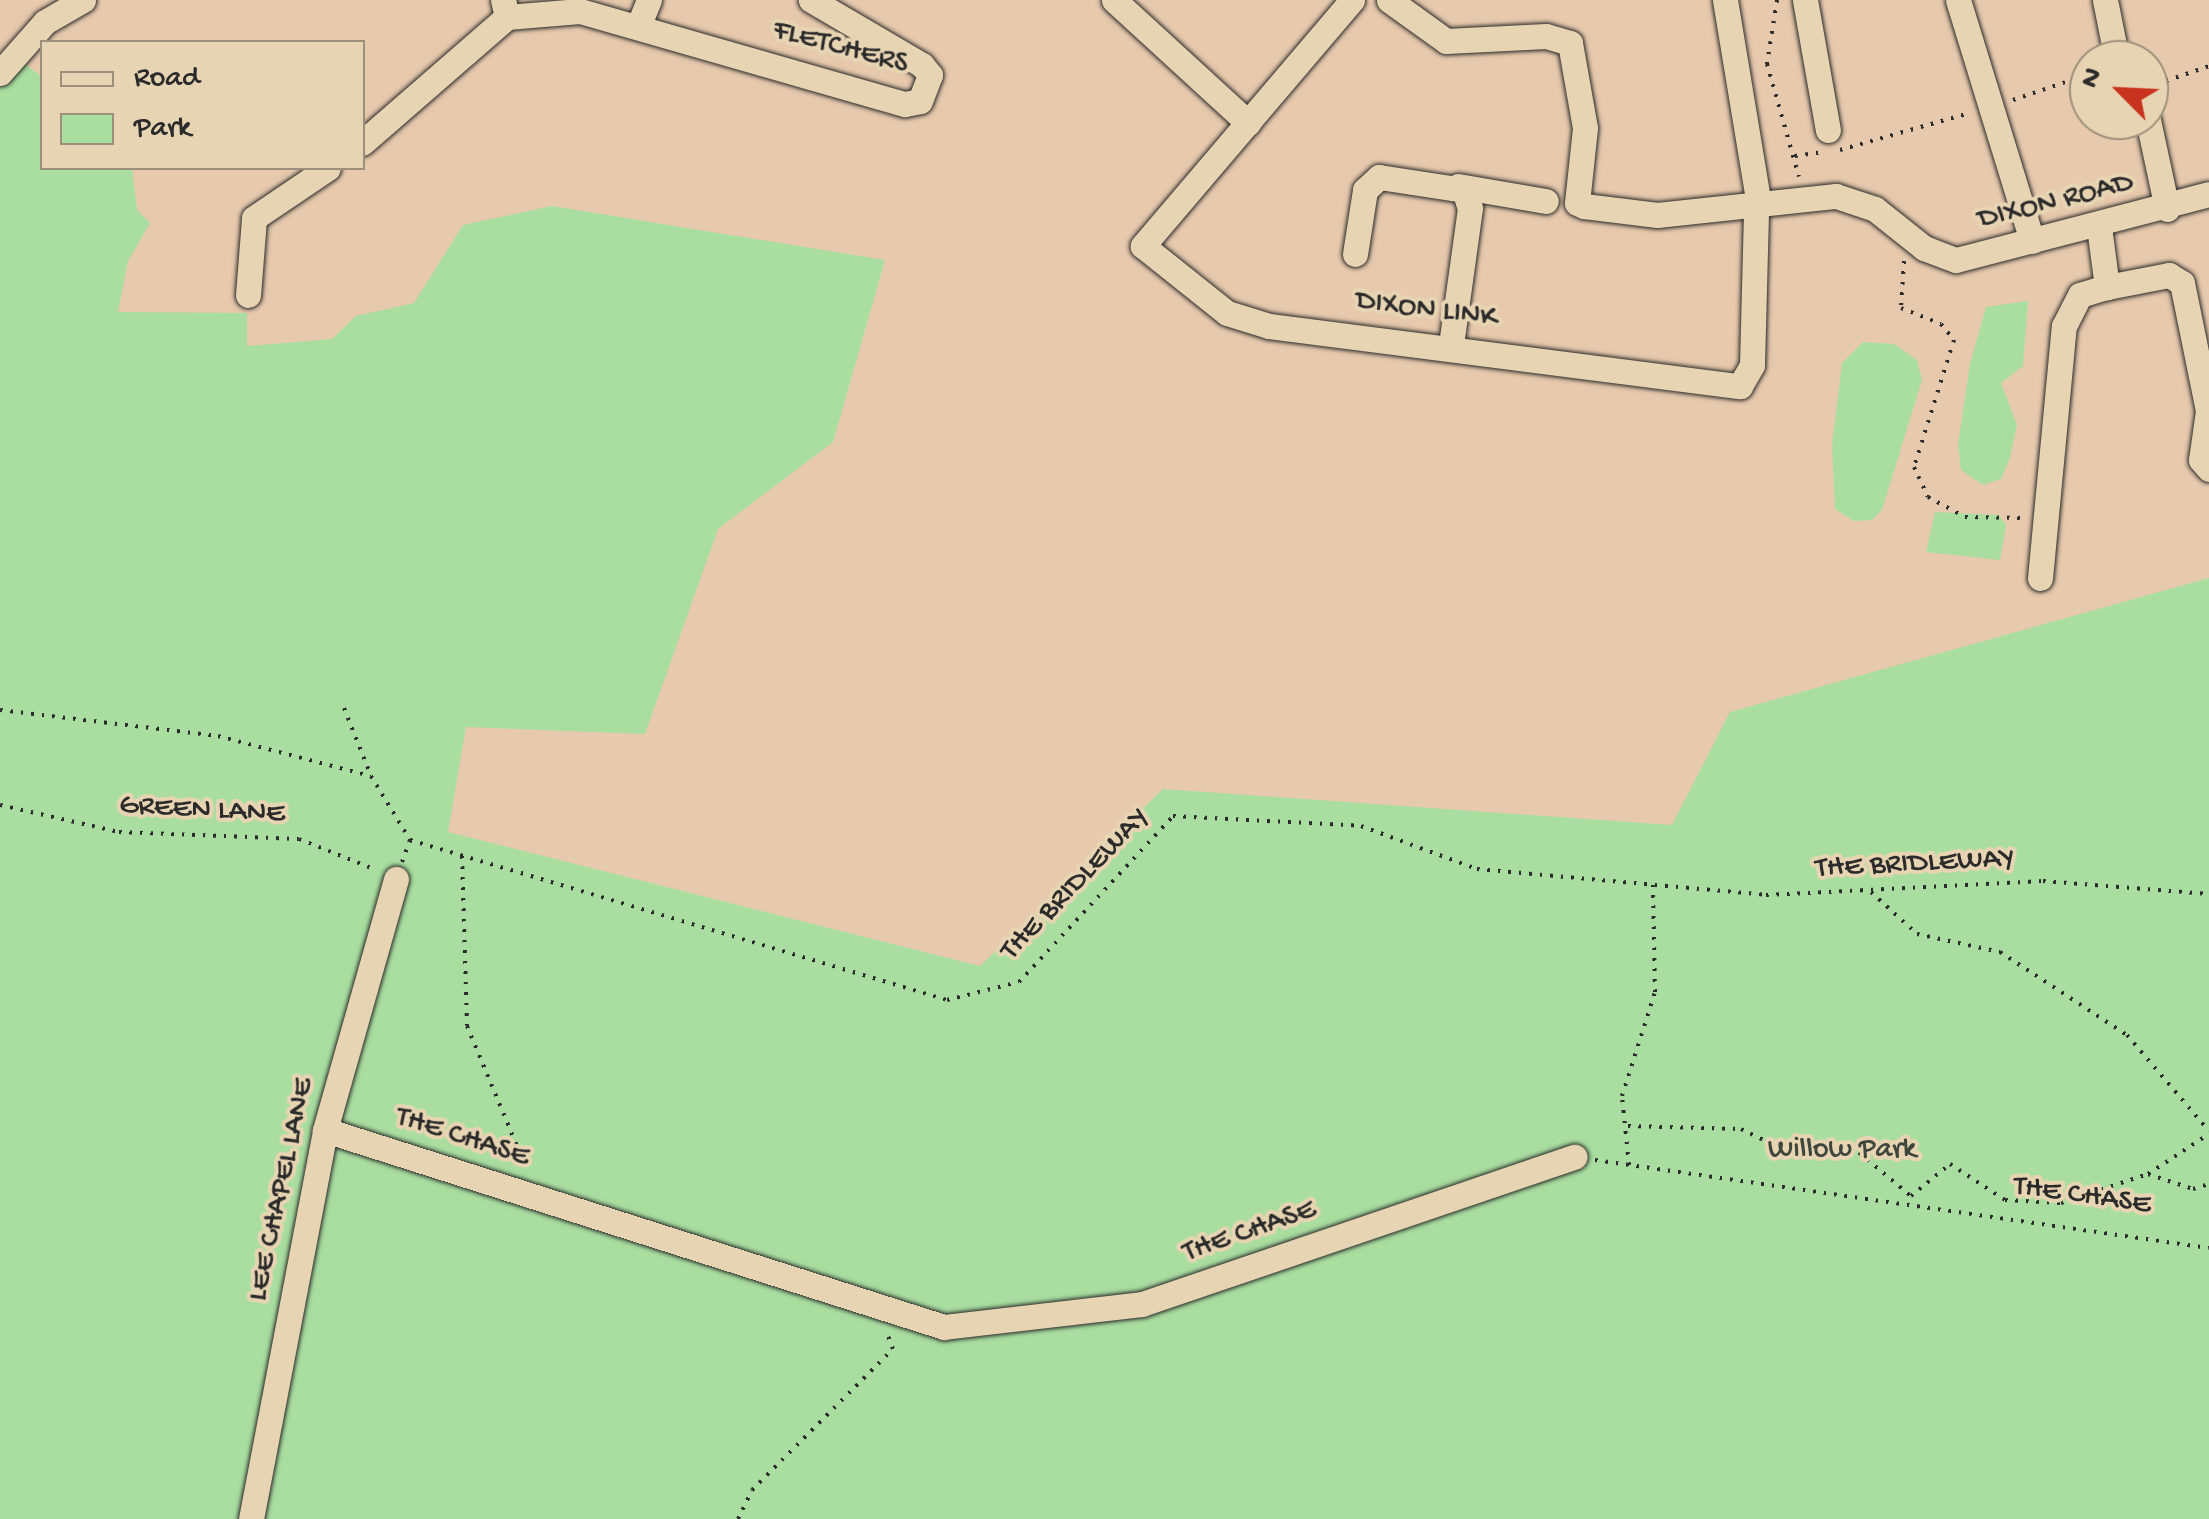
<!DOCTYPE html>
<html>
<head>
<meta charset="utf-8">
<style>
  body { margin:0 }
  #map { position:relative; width:2209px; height:1519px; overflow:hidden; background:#e7c9ad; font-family:"Gochi Hand",sans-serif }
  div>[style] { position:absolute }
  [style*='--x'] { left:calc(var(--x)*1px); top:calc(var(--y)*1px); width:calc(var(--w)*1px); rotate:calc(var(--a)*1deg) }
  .green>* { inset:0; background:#a9dea0 }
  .path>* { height:4px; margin-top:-2px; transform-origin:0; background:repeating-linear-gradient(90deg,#2b2b2b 0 2.5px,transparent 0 10.5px) }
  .roads { filter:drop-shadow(0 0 2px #2b2b2b) drop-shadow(0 0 2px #2b2b2b) }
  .minor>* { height:25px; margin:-12.5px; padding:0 12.5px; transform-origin:12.5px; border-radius:12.5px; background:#e7d4b2 }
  span { translate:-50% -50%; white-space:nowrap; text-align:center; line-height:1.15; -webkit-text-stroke:8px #e7d4b2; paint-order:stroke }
  .street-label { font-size:30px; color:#2b2b2b }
  .park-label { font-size:30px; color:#3e463d }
  .legend { position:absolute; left:40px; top:40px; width:325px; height:130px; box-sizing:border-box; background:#e7d4b2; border:2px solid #9c907c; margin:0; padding:12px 18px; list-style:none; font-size:30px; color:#2b2b2b }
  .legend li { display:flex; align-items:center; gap:20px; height:50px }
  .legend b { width:50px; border:2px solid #9c907c }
  .north { position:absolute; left:2069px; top:40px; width:100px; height:100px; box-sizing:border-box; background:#e7d4b2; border:2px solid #9c907c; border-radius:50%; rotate:294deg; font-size:28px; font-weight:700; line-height:40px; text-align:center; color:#2b2b2b }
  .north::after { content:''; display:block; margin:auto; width:35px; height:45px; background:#c8321e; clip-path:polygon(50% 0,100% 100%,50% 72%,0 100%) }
</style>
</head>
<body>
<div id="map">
  <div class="green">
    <i style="clip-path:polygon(12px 54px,42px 77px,42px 168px,132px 168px,137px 210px,150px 223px,128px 261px,118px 312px,247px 313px,247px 346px,332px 339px,356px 316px,414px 303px,463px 225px,552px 206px,885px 260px,833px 442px,718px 529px,645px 734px,466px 727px,448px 832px,980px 966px,1163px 789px,1672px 825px,1730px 712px,2209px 578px,2209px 1519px,0 1519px,0 73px)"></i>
    <i style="clip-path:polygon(2028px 301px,2023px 366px,2001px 383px,2017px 425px,2010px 458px,2001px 479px,1983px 485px,1961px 470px,1958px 445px,1970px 364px,1986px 307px)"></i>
    <i style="clip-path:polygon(1863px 342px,1894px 344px,1917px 360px,1922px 380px,1882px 510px,1872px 520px,1854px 521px,1835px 509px,1832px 445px,1842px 363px)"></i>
    <i style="clip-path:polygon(1935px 512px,1999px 515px,2006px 525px,2000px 560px,1926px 552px)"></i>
  </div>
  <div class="path">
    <i style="--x:1777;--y:0;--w:65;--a:98.9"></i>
    <i style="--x:1767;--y:64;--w:117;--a:74.2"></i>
    <i style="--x:2149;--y:77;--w:17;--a:13"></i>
    <i style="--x:2166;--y:81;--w:46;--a:-19.2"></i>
    <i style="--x:2013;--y:100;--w:80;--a:-18.9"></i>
    <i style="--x:1840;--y:150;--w:135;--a:-15.9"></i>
    <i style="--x:1795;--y:156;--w:30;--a:-8"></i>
    <i style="--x:1904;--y:261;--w:47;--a:93.7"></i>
    <i style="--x:1901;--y:308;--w:43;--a:21.8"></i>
    <i style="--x:1941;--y:324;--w:21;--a:51"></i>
    <i style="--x:1954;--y:340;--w:133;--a:107.5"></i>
    <i style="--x:1914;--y:467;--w:33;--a:65"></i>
    <i style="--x:1928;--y:497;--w:42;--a:28.4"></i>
    <i style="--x:1965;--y:517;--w:62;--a:0.9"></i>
    <i style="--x:344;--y:708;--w:73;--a:68.3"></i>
    <i style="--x:0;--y:710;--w:220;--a:6.8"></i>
    <i style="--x:218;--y:736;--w:158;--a:14.7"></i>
    <i style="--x:371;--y:776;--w:75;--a:58.6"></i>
    <i style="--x:0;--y:805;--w:122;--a:12.8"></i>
    <i style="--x:119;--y:832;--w:180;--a:2.2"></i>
    <i style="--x:299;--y:839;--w:83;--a:21.9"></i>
    <i style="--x:410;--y:840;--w:560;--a:16.59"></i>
    <i style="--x:947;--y:1000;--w:74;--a:-14"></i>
    <i style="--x:1019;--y:982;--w:226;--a:-47.1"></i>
    <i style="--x:1173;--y:816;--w:188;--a:3"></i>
    <i style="--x:1361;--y:826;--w:124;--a:20.3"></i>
    <i style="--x:1477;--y:869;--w:290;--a:5.1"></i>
    <i style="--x:1766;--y:895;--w:277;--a:-2.9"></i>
    <i style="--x:2043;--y:881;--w:167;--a:4.5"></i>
    <i style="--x:462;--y:856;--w:170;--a:88.3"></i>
    <i style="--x:467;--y:1026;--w:156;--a:67.4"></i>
    <i style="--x:402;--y:862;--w:23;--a:-70"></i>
    <i style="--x:1871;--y:892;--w:62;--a:42.4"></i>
    <i style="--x:1917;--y:934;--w:85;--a:12.2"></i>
    <i style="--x:2000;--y:952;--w:152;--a:33.2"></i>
    <i style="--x:2127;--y:1035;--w:126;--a:49.5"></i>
    <i style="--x:1628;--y:1126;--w:113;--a:1.5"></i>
    <i style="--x:1741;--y:1129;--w:46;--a:26"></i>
    <i style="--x:1782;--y:1149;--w:69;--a:-2.5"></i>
    <i style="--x:1851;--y:1146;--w:78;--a:39.8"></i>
    <i style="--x:1911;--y:1196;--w:50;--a:-39.4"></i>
    <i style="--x:1950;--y:1164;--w:66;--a:33.2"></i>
    <i style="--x:2005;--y:1200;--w:56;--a:3.1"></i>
    <i style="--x:2061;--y:1203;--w:92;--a:-18.4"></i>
    <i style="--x:2148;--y:1174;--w:73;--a:-33.3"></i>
    <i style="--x:1595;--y:1160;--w:620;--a:8.16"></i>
    <i style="--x:1629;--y:1165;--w:69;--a:-95.8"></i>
    <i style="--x:1622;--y:1096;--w:109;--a:-72.4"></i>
    <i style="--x:1655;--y:992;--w:107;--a:-91.1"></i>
    <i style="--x:2148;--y:1174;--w:47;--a:18.4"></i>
    <i style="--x:2193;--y:1189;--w:17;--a:-17"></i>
    <i style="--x:738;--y:1519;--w:32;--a:-64"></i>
    <i style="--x:752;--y:1490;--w:199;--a:-45"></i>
    <i style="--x:893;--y:1349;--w:17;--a:-111"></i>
  </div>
  <div class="roads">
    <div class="minor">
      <i style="--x:1114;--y:0;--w:182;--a:42.5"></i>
      <i style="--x:1352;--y:0;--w:323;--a:130.4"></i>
      <i style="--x:1143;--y:246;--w:107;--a:38.6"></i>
      <i style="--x:1227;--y:313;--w:44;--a:17.2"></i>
      <i style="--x:1269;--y:326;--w:475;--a:7.3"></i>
      <i style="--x:1740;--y:386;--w:24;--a:-60"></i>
      <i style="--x:1752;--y:365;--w:157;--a:-88.5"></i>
      <i style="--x:1389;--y:0;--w:70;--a:35.7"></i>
      <i style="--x:1446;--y:41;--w:100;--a:-2.9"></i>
      <i style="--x:1546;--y:36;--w:25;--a:16"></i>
      <i style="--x:1570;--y:43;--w:86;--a:80"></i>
      <i style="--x:1585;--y:128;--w:75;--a:96.1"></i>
      <i style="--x:1577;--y:203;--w:8;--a:23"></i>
      <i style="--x:1584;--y:206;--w:74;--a:7"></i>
      <i style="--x:1657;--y:215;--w:180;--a:-6.1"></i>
      <i style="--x:1836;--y:196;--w:41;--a:18.4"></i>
      <i style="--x:1875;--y:209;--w:63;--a:38.5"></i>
      <i style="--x:1924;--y:248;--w:34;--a:21"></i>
      <i style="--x:1956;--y:260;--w:261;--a:-14.6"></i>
      <i style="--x:1725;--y:0;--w:208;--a:80.6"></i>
      <i style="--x:1805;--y:0;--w:132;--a:80"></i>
      <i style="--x:1958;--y:0;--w:252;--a:72.9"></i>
      <i style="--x:2105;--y:0;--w:61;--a:78.7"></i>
      <i style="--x:507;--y:17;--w:73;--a:-4.7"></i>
      <i style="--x:580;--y:11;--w:338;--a:16"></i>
      <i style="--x:905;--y:104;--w:15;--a:-11"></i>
      <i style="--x:920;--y:101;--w:28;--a:-69"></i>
      <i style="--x:930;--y:75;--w:13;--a:-129"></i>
      <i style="--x:922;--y:65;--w:129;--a:-149.6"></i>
      <i style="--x:638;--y:27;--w:29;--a:-68"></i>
      <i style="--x:0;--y:73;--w:68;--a:-48.6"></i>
      <i style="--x:45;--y:22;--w:44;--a:-30.1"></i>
      <i style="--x:2148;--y:120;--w:91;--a:77.9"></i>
      <i style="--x:362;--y:143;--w:192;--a:-41"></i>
      <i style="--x:507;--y:17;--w:17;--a:-103"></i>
      <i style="--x:1458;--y:186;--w:89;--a:9.7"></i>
      <i style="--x:2099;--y:227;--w:61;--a:82.4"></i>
      <i style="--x:2107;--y:287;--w:63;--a:-11"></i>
      <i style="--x:2169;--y:275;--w:15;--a:32"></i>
      <i style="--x:2182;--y:283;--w:131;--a:78.5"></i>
      <i style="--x:2208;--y:411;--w:49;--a:98.1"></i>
      <i style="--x:2201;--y:460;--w:12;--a:48"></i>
      <i style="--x:1355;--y:254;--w:65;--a:-81.1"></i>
      <i style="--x:1365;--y:190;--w:19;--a:-43"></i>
      <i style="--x:1379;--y:177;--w:86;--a:8.7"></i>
      <i style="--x:1464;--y:190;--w:19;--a:72"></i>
      <i style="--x:1470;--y:208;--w:138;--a:97.9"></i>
      <i style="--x:248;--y:295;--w:77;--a:-85.5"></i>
      <i style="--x:254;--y:218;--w:89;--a:-34"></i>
      <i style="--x:2040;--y:578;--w:253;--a:-84.6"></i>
      <i style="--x:2064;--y:326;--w:35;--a:-63"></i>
      <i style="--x:2080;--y:295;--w:28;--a:-17"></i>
      <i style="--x:325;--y:1130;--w:650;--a:17.65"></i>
      <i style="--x:944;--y:1327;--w:199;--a:-6.6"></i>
      <i style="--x:1142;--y:1304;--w:457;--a:-18.8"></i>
      <i style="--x:251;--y:1519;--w:396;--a:-79.2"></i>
      <i style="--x:325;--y:1130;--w:261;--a:-74.2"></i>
    </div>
  </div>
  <div class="street-label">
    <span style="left:840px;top:49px;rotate:15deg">FLETCHERS</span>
    <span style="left:2056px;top:203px;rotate:-14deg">DIXON ROAD</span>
    <span style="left:1426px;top:311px;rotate:7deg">DIXON LINK</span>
    <span style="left:202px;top:811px;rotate:3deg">GREEN LANE</span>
    <span style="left:1915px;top:865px;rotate:-3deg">THE BRIDLEWAY</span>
    <span style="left:1076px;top:885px;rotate:-46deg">THE BRIDLEWAY</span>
    <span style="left:462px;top:1139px;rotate:18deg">THE CHASE</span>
    <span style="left:283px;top:1190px;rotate:-78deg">LEE CHAPEL LANE</span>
    <span style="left:2082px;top:1197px;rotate:8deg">THE CHASE</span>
    <span style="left:1250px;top:1233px;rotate:-19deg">THE CHASE</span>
  </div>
  <div class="park-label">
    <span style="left:1842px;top:1151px">Willow Park</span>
  </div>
  <ul class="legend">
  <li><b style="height:12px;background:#e7d4b2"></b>Road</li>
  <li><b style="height:28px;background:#a9dea0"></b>Park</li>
  </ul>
  <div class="north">N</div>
</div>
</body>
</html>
